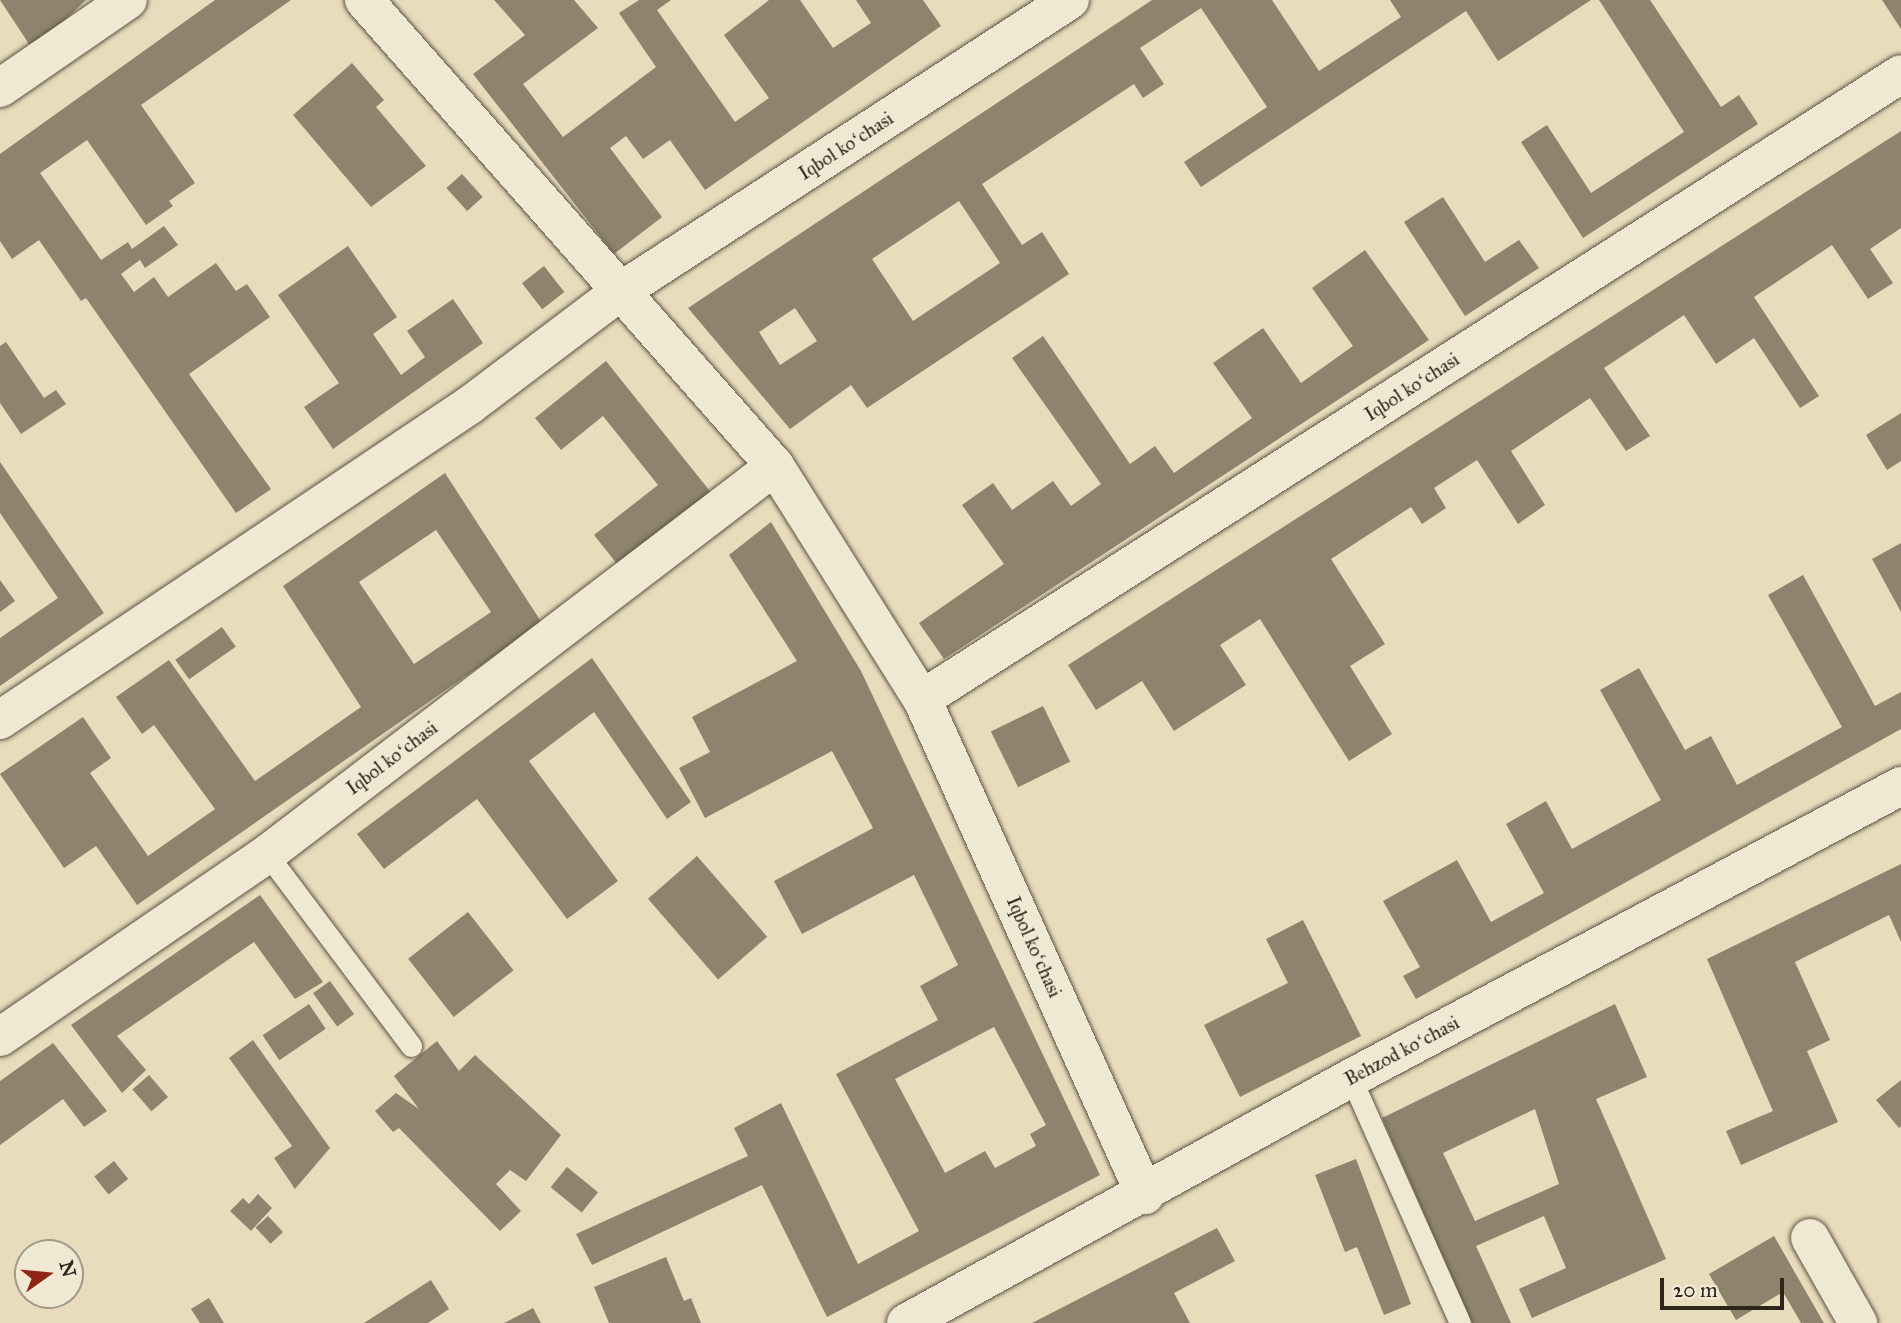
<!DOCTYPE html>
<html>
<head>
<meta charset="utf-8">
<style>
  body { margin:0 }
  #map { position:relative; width:1901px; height:1323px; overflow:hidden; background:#e7dcbc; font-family:"IM FELL Great Primer",serif }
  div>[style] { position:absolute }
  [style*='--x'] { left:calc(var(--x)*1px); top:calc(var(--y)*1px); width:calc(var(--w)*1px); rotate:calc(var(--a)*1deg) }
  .building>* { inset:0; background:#8e846e; transform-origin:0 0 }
  .roads { filter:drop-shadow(0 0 2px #5c5242) drop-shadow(0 0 2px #5c5242) }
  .service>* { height:21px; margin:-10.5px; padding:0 10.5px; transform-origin:10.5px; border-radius:10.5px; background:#efe8d3 }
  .minor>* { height:38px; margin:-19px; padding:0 19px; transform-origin:19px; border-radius:19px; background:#efe8d3 }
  span { translate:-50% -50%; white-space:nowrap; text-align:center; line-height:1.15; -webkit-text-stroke:5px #efe8d3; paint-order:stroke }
  .street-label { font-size:19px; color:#2e241a }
  .north { position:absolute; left:14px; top:1239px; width:70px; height:70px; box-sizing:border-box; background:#efe8d3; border:2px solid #a29a89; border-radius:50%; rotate:75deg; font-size:19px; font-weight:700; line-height:28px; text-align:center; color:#2e241a }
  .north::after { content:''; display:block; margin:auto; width:24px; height:32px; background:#8f2418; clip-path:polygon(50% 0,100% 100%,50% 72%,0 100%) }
  .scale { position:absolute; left:1660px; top:1278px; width:124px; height:32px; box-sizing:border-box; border:4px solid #2e241a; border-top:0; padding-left:9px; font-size:21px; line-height:24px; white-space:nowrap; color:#2e241a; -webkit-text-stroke:5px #efe8d3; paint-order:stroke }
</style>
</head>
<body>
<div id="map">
  <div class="building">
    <i style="clip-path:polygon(0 0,86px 0,52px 32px,29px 44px)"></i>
    <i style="clip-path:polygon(215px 0,291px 0,141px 105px,195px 183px,169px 201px,173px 206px,146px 225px,87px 140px,40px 173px,101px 260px,128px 242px,132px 249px,164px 226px,178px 245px,145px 268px,140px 260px,121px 274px,134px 292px,154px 277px,168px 297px,216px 263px,236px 291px,247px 284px,270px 317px,189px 374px,271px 489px,236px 513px,86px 298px,81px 301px,39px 240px,12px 259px,0 241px,0 154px)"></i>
    <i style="clip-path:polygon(494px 0,574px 0,598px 28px,523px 84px,563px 137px,656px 67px,619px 13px,639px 0,671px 0,657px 10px,735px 122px,769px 98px,724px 35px,769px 0,800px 0,833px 48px,871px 23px,856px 0,923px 0,941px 26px,705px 190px,670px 140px,643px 159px,626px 136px,610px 148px,662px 217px,614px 254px,473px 74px,525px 35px)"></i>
    <i style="clip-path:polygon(evenodd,1152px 0,1272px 0,1319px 71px,1401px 17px,1390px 0,1591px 0,1498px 61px,1466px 11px,1201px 187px,1184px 162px,1267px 107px,1201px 8px,1140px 48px,1164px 84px,1143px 98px,1134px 84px,982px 184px,1022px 245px,1042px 232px,1069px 274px,867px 408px,851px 385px,790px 429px,688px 308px,1152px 0,959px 201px,1000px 263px,913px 321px,872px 259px,959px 201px,1152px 0,795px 308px,817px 341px,780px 365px,759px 332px,795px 308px)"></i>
    <i style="clip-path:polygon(1599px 0,1650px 0,1721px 107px,1739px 95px,1758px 124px,1583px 238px,1521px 142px,1547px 125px,1591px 193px,1684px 132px)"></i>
    <i style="clip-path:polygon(1882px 0,1901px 0,1901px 29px)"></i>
    <i style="clip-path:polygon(352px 63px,384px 100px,376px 107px,426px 166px,371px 207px,293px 115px)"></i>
    <i style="clip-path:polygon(1901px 131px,1901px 228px,1870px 249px,1893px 283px,1868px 299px,1832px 245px,1754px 297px,1819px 396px,1800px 408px,1754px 338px,1716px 364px,1684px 315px,1604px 368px,1650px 436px,1626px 451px,1590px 398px,1511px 451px,1545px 505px,1518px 524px,1477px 460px,1434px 488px,1446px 508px,1422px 524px,1411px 507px,1331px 559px,1385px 644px,1350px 666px,1392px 734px,1349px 761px,1260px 619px,1220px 645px,1246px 685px,1174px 731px,1142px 681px,1096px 710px,1068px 665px)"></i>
    <i style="left:462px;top:174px;width:31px;height:21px;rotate:48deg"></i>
    <i style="clip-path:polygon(1443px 197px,1485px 262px,1519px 240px,1539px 268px,1465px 316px,1404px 222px)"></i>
    <i style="clip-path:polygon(348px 246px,397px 317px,373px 334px,401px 375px,425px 357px,407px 331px,453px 299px,483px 343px,333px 449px,304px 407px,339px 383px,278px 295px)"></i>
    <i style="clip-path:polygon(1365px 250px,1429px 340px,944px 659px,919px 623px,1004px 564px,962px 505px,993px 483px,1012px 510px,1053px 481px,1071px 506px,1101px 484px,1012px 358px,1043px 336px,1130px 464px,1155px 446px,1174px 473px,1252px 418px,1213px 363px,1263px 328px,1301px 383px,1353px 346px,1312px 288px)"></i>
    <i style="left:544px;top:266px;width:33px;height:28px;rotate:52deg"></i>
    <i style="clip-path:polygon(6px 342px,44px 398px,56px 390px,66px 404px,21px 434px,0 403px,0 346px)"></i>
    <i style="clip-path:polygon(606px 361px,713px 495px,621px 569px,594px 535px,658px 485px,603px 416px,561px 450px,535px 418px)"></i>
    <i style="clip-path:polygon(1901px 413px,1901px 461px,1887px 470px,1866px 435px)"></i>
    <i style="clip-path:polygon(0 462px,104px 613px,0 686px,0 638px,58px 598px,0 513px)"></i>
    <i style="clip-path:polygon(evenodd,445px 473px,542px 623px,137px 905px,96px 846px,64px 868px,0 774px,83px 717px,111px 758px,90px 773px,148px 856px,215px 809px,154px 725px,142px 734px,116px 697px,169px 660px,255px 781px,361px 707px,283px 586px,445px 473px,436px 530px,491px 612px,414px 664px,359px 582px,436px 530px)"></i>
    <i style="clip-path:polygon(evenodd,771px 522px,861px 671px,1100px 1175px,827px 1317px,762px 1185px,592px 1265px,576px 1234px,748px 1156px,734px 1128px,781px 1103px,858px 1264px,919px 1231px,836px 1074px,938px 1020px,920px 986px,958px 965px,914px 875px,802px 934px,774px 881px,873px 828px,832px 751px,705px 818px,679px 768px,710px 752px,692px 717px,797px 661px,729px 555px,771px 522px,994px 1027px,1046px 1125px,1030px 1134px,1036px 1146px,995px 1168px,985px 1151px,945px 1173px,895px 1079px,994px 1027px)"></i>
    <i style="clip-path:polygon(1901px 543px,1901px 612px,1872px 559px)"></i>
    <i style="clip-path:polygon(1803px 575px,1875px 706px,1901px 692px,1901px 729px,1416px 999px,1403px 976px,1420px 967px,1383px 901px,1457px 860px,1491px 922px,1544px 893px,1506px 824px,1546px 801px,1572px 849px,1661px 800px,1600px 690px,1639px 668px,1685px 750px,1711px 736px,1737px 785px,1842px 727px,1768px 595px)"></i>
    <i style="clip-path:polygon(0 580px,15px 601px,0 612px)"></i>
    <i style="left:222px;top:627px;width:24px;height:57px;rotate:55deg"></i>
    <i style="clip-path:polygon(592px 658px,691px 802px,667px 819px,594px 712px,529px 761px,618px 881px,567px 919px,477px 799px,384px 869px,357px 834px)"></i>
    <i style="left:1043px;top:706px;width:62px;height:58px;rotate:64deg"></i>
    <i style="left:697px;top:856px;width:107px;height:65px;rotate:49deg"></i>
    <i style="clip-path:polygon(1901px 864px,1901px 942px,1889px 915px,1795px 962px,1830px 1040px,1807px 1051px,1838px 1122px,1741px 1165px,1726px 1131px,1773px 1111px,1707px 959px)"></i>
    <i style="clip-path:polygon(260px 895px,323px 982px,295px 999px,254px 942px,117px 1036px,146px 1070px,122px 1093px,71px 1025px)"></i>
    <i style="left:468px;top:912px;width:74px;height:76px;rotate:52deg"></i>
    <i style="clip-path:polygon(1303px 920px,1361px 1036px,1240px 1097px,1204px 1025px,1288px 983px,1266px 939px)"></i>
    <i style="left:330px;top:981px;width:41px;height:21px;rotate:54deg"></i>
    <i style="left:309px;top:1004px;width:30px;height:56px;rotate:56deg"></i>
    <i style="clip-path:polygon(evenodd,1615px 1004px,1647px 1077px,1596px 1099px,1666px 1259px,1532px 1318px,1519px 1289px,1566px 1268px,1544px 1216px,1476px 1246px,1511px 1323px,1472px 1323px,1382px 1118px,1615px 1004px,1535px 1109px,1559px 1184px,1475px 1221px,1443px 1153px,1535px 1109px)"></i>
    <i style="clip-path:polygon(253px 1040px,330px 1148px,295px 1189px,274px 1158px,292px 1146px,229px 1058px)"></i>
    <i style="clip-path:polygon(437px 1041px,459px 1071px,475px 1055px,561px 1135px,526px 1181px,510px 1170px,496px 1184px,521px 1211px,500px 1231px,399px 1128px,393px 1132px,375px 1111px,396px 1093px,419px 1109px,394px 1076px)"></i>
    <i style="clip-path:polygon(53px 1043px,107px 1111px,84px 1127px,63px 1099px,0 1145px,0 1081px)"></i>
    <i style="left:149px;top:1075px;width:29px;height:22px;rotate:49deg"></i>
    <i style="clip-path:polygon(1901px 1080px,1901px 1126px,1899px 1128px,1876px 1100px)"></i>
    <i style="clip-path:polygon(1356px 1159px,1411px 1304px,1384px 1315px,1357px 1247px,1345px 1252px,1315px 1175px)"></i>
    <i style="left:114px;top:1161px;width:23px;height:25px;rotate:52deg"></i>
    <i style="left:567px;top:1167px;width:40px;height:26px;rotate:39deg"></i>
    <i style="clip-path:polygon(258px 1194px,272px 1208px,251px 1231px,230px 1211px,243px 1198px,249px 1204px)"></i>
    <i style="left:268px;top:1216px;width:22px;height:17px;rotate:47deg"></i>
    <i style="clip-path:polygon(1217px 1228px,1235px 1261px,1174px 1293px,1190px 1323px,1032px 1323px)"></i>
    <i style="clip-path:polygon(1774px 1236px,1821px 1318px,1824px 1323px,1801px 1323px,1783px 1292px,1736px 1320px,1709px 1274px)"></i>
    <i style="clip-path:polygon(666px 1257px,684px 1301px,691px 1298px,701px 1323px,609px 1323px,594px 1287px)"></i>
    <i style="clip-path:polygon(431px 1280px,449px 1309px,428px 1323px,364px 1323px)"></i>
    <i style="clip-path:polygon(209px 1298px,224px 1323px,200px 1323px,191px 1309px)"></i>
    <i style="clip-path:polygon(533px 1308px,541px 1323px,504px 1323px)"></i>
  </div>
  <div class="roads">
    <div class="service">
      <i style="--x:267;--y:854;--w:240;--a:53.1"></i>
      <i style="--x:1351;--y:1078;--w:268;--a:66"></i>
    </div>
    <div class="minor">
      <i style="--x:364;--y:0;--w:621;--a:48.59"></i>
      <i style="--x:775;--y:466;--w:275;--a:57.8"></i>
      <i style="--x:922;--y:699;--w:544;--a:65.79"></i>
      <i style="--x:0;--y:88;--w:155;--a:-34.5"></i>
      <i style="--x:922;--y:699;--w:1161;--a:-32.55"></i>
      <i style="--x:0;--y:720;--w:566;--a:-33.83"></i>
      <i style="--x:470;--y:405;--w:189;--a:-37.1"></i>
      <i style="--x:621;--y:291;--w:535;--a:-32.95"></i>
      <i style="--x:0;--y:1037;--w:324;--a:-34.4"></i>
      <i style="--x:267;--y:854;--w:639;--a:-37.37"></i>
      <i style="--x:1810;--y:1238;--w:98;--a:60.5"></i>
      <i style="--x:906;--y:1323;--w:508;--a:-28.84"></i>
      <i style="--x:1351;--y:1078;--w:623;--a:-27.96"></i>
    </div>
  </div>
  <div class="street-label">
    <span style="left:846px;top:146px;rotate:-33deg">Iqbol koʻchasi</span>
    <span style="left:1412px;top:387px;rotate:-33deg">Iqbol koʻchasi</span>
    <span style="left:392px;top:758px;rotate:-37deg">Iqbol koʻchasi</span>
    <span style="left:1034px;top:947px;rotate:66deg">Iqbol koʻchasi</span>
    <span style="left:1402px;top:1051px;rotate:-28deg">Behzod koʻchasi</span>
  </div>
  <div class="north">N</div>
  <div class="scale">20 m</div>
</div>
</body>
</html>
